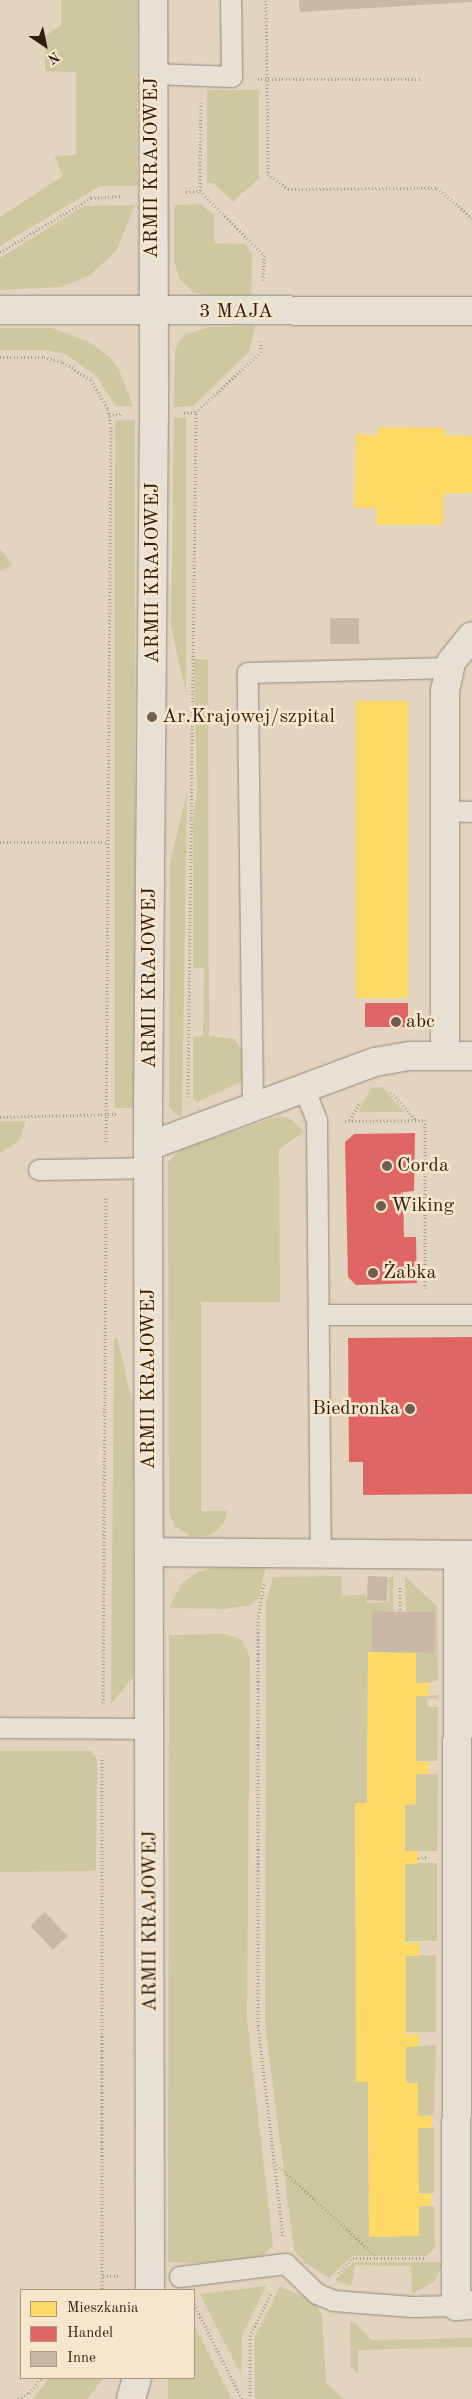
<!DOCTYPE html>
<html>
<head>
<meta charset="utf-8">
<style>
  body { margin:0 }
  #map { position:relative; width:472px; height:2399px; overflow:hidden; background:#e2d4be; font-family:"Old Standard TT",serif }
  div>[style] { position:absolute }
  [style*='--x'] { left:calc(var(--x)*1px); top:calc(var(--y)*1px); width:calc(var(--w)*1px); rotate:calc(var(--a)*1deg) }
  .green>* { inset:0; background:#cec8a0; transform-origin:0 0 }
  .homes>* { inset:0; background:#ffd966; transform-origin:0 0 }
  .shops>* { inset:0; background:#e06666; transform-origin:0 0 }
  .building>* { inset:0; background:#cab7a6; transform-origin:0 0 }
  .path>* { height:3px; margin-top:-1.5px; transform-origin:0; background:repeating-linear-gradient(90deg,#a59e94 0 1px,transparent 0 3.5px) }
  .roads { filter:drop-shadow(0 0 1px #93897b) drop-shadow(0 0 1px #93897b) }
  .service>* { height:20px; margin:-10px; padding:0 10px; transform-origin:10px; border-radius:10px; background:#e7e0d5 }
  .minor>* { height:28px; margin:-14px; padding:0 14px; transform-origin:14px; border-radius:14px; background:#e7e0d5 }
  .dots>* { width:14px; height:14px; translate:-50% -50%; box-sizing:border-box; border:2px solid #f6e6cb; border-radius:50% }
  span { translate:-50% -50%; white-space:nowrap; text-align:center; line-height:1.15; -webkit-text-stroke:5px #f6e6cb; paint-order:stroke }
  .street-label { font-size:20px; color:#301e10 }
  .poi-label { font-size:20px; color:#301e10 }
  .left { translate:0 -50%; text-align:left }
  .right { translate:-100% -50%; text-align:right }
  .legend { position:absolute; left:20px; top:2289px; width:175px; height:90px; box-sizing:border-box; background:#f6e6cb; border:1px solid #a79680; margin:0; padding:6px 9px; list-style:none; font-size:15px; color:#301e10 }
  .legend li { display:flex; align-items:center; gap:10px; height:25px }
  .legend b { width:25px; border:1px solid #a79680 }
  .north { position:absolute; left:20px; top:20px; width:50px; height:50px; -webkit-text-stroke:4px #f6e6cb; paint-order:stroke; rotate:146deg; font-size:14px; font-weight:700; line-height:20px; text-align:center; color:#301e10 }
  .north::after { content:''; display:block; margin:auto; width:18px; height:22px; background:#301e10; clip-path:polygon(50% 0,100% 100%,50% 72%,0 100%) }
</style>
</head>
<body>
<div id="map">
  <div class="green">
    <i style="clip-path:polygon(61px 0,137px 0,137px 186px,100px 186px,0 246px,0 217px,63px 176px,54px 156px,76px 155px,76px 72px,45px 71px,45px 36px,61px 25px)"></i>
    <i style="clip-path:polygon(207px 90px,259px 90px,259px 178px,233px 202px,213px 183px,207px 183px)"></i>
    <i style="clip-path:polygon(200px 204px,214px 215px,214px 243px,245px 244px,252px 254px,251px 295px,204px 295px,193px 292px,180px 280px,174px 261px,174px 205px)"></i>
    <i style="clip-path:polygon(135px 205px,116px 251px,89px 276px,61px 287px,0 290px,0 258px,84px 206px)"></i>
    <i style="clip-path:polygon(255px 326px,249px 352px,193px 406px,174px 407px,175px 350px,180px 340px,187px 334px,208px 327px)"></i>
    <i style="clip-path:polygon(0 328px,52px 328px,89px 342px,111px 358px,119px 370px,133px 406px,116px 406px,97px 377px,66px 354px,46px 350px,0 350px)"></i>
    <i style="clip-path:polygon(174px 418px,186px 418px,186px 693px,171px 626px)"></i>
    <i style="left:115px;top:420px;width:20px;height:688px"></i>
    <i style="clip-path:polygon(0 548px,12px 565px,0 571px)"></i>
    <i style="clip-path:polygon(194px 659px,208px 659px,209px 1036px,235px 1039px,243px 1053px,243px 1081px,197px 1102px,193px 1099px,193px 1037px,203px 1036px,204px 968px,193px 968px,193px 819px,197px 793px)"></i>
    <i style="clip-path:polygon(187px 793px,182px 1115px,176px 1115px,169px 1107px,170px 864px)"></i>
    <i style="clip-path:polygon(382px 1087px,404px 1112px,358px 1112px,371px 1088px)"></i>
    <i style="clip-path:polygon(279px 1116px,290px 1118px,304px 1132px,279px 1149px,280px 1302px,201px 1302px,201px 1511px,227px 1511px,225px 1521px,218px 1530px,210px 1535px,192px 1537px,175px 1526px,169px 1513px,168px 1162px,181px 1149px)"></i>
    <i style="clip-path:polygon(0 1121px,26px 1121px,19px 1141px,0 1153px)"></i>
    <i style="clip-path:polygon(114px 1338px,117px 1338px,133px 1405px,133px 1677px,111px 1704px)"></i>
    <i style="clip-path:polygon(266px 1566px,259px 1598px,250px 1605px,225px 1609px,169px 1608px,182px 1583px,198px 1572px,216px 1567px)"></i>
    <i style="clip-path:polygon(341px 1576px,342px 1596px,366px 1594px,367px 1603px,389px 1602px,389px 1577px,393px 1577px,393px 1611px,372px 1612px,371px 1652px,368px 1653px,367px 1803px,355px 1803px,357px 2082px,368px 2082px,369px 2236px,419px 2206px,434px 2206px,435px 2248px,426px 2256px,352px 2256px,329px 2278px,305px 2263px,294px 2250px,265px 2024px,266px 1602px,273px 1577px)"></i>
    <i style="clip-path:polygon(405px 1577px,437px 1606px,438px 1680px,429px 1683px,416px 1683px,416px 1653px,434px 1653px,435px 1612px,406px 1611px)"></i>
    <i style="clip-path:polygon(224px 1634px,241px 1639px,250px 1657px,247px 2019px,273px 2246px,262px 2257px,199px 2263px,168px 2262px,169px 1635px)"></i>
    <i style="clip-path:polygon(438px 1695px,438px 1698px,427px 1699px,428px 1707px,438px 1707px,437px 1761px,416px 1761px,416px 1696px)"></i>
    <i style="clip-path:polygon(0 1751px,91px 1751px,97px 1759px,96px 1871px,0 1872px)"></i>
    <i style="clip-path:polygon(416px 1774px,438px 1774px,437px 1851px,405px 1851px,405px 1805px,416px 1804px)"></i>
    <i style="left:437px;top:1863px;width:78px;height:32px;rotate:90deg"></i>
    <i style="left:436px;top:1955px;width:77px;height:30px;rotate:90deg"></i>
    <i style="clip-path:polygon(436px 2045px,434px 2115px,418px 2116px,418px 2084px,406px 2083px,406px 2047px)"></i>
    <i style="left:434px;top:2127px;width:66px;height:16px;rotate:90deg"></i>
    <i style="clip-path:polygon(354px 2262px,444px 2262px,434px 2282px,412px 2294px,411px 2266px,355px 2265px,351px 2286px,335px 2280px)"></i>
    <i style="clip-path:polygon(266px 2286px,242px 2335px,241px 2375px,200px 2294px)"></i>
    <i style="clip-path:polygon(280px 2287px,314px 2300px,322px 2315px,326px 2383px,344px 2399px,255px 2399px,254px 2338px)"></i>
    <i style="clip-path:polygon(354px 2322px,372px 2340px,472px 2338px,472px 2347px,358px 2350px,358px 2374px,351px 2366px,350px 2323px)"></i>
    <i style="clip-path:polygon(194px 2325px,232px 2399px,168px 2399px,168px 2378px,194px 2378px)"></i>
    <i style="clip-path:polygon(49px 2378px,104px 2378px,87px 2399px,33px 2399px)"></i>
  </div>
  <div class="homes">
    <i style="clip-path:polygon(378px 427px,444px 428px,444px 435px,472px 436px,472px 493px,443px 494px,443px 525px,377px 525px,376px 508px,354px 508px,356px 434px,378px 435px)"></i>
    <i style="left:356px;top:701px;width:52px;height:297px"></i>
    <i style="clip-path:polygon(371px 1652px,416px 1653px,416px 1683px,429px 1683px,429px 1696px,416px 1696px,416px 1761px,429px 1762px,429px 1774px,416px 1774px,416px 1804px,405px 1805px,405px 1851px,418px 1851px,418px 1864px,405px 1864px,405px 1943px,420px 1943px,419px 1956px,406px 1956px,406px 2034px,419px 2034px,419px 2046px,406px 2047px,406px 2083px,418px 2083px,418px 2116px,432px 2116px,432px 2128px,418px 2128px,419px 2194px,432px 2194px,431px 2206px,419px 2206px,419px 2236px,369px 2237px,368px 2082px,356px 2082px,355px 1803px,367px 1803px,368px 1653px)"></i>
  </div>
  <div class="shops">
    <i style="left:365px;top:1003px;width:43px;height:24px"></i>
    <i style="clip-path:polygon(415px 1133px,414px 1191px,403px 1192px,404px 1237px,416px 1237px,417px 1283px,356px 1285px,348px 1277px,345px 1142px,354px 1134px)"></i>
    <i style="clip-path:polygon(472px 1337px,472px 1494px,363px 1495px,363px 1462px,349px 1462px,348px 1338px)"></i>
  </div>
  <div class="building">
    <i style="clip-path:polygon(299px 0,472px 0,472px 2px,300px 12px)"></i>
    <i style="left:330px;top:618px;width:29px;height:26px"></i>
    <i style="left:368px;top:1576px;width:20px;height:24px;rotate:3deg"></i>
    <i style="left:372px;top:1611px;width:63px;height:41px;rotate:1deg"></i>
    <i style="left:45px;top:1912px;width:33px;height:20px;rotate:47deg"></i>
  </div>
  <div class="path">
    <i style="--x:266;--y:0;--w:174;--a:89.3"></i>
    <i style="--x:268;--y:174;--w:25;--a:37"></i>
    <i style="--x:288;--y:189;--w:149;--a:-0.4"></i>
    <i style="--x:437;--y:188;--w:46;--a:40.6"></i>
    <i style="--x:258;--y:79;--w:162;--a:0"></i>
    <i style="--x:201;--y:102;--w:89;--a:90.6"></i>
    <i style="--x:200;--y:191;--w:91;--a:45"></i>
    <i style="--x:264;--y:255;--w:25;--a:92"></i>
    <i style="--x:186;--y:192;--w:14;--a:-4"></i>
    <i style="--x:0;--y:252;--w:106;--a:-30.7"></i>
    <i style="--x:91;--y:198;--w:31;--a:-4"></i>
    <i style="--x:0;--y:357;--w:44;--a:0"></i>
    <i style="--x:44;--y:357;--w:20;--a:15"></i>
    <i style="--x:63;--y:362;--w:33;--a:33"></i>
    <i style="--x:91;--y:380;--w:34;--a:60"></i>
    <i style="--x:108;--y:409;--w:18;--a:81"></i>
    <i style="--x:111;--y:427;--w:716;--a:90.4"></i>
    <i style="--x:184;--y:413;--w:12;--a:-5"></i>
    <i style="--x:196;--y:412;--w:88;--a:-42.7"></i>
    <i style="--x:261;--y:352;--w:11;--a:-90"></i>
    <i style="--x:109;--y:415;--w:14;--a:-4"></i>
    <i style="--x:0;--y:842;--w:108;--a:0"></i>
    <i style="--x:391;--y:1092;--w:36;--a:48"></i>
    <i style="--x:188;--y:1097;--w:685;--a:-89.33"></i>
    <i style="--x:0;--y:1117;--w:116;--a:-1.5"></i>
    <i style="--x:350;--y:1120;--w:21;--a:-61"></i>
    <i style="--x:345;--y:1121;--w:80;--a:-0.7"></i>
    <i style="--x:425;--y:1120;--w:168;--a:90"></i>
    <i style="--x:264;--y:1584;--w:35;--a:100"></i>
    <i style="--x:258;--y:1618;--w:408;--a:90"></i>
    <i style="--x:258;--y:2026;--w:211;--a:83.2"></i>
    <i style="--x:400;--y:1587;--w:24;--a:90"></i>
    <i style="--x:103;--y:1703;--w:507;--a:-89.66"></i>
    <i style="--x:102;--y:1756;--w:534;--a:90"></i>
    <i style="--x:418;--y:1858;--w:9;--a:-6"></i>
    <i style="--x:274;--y:2162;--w:142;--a:42.7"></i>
    <i style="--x:339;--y:2273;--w:21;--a:-47"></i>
    <i style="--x:353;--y:2258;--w:71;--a:0"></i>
    <i style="--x:103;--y:2276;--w:17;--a:0"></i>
    <i style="--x:194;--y:2304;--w:106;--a:63.2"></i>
    <i style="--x:18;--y:2399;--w:13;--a:-29"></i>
    <i style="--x:29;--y:2393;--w:19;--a:-51"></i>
    <i style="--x:250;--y:2399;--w:63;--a:-90"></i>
    <i style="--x:250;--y:2336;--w:47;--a:-63.4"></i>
  </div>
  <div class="roads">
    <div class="service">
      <i style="--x:153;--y:74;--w:79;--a:2.2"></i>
      <i style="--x:232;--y:77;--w:77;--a:-90.7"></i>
      <i style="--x:445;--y:811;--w:27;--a:2"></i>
      <i style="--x:304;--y:1087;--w:36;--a:69"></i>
      <i style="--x:317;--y:1121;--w:431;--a:89.5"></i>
      <i style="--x:253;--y:1106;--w:433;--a:-90.7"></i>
      <i style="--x:248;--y:673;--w:202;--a:-1.4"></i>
      <i style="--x:39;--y:1170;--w:110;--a:-1"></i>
      <i style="--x:319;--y:1315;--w:153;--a:0"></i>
      <i style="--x:0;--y:1728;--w:151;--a:0.4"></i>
      <i style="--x:180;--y:2277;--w:107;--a:-7"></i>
      <i style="--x:286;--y:2264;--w:43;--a:44.1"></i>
      <i style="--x:317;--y:2294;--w:18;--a:22"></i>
      <i style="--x:334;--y:2301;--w:78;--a:4.4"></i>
      <i style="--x:412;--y:2307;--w:44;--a:-1.3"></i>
    </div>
    <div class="minor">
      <i style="--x:0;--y:310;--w:472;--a:0.1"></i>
      <i style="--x:445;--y:1055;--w:364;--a:-90"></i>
      <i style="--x:445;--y:691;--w:30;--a:-78"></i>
      <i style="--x:451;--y:662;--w:33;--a:-51"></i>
      <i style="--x:149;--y:1146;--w:241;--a:-20.4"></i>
      <i style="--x:375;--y:1062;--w:36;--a:-10"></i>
      <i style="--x:410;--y:1056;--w:62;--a:0"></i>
      <i style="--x:151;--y:1552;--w:321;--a:0.5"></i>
      <i style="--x:458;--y:1555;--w:751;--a:90.15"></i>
      <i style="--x:456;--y:2306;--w:16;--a:-4"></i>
      <i style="--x:150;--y:2290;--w:1180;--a:-90.1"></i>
      <i style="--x:148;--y:1110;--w:697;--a:-89.51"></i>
      <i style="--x:154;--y:413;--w:413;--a:-90.1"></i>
      <i style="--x:131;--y:2399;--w:22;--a:-74"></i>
    </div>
  </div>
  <div class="dots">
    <i style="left:152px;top:717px;background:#6e5e4d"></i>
    <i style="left:396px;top:1022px;background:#6e5e4d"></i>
    <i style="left:387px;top:1166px;background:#6e5e4d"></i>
    <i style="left:381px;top:1206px;background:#6e5e4d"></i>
    <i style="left:373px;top:1273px;background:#6e5e4d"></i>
    <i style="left:410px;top:1409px;background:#6e5e4d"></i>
  </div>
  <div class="street-label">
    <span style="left:152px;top:168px;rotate:-90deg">ARMII KRAJOWEJ</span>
    <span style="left:236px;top:312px">3 MAJA</span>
    <span style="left:153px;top:573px;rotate:-90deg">ARMII KRAJOWEJ</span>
    <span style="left:150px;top:978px;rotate:-90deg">ARMII KRAJOWEJ</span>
    <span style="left:149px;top:1379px;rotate:-90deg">ARMII KRAJOWEJ</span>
    <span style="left:151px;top:1921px;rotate:-90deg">ARMII KRAJOWEJ</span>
  </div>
  <div class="poi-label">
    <span class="left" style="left:162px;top:717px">Ar.Krajowej/szpital</span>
    <span class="left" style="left:406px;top:1022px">abc</span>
    <span class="left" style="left:397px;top:1166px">Corda</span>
    <span class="left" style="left:391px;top:1206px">Wiking</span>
    <span class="left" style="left:383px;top:1273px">Żabka</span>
    <span class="right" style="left:400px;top:1409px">Biedronka</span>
  </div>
  <ul class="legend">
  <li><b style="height:14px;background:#ffd966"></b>Mieszkania</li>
  <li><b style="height:14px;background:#e06666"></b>Handel</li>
  <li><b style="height:14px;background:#cab7a6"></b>Inne</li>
  </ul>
  <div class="north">N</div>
</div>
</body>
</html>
